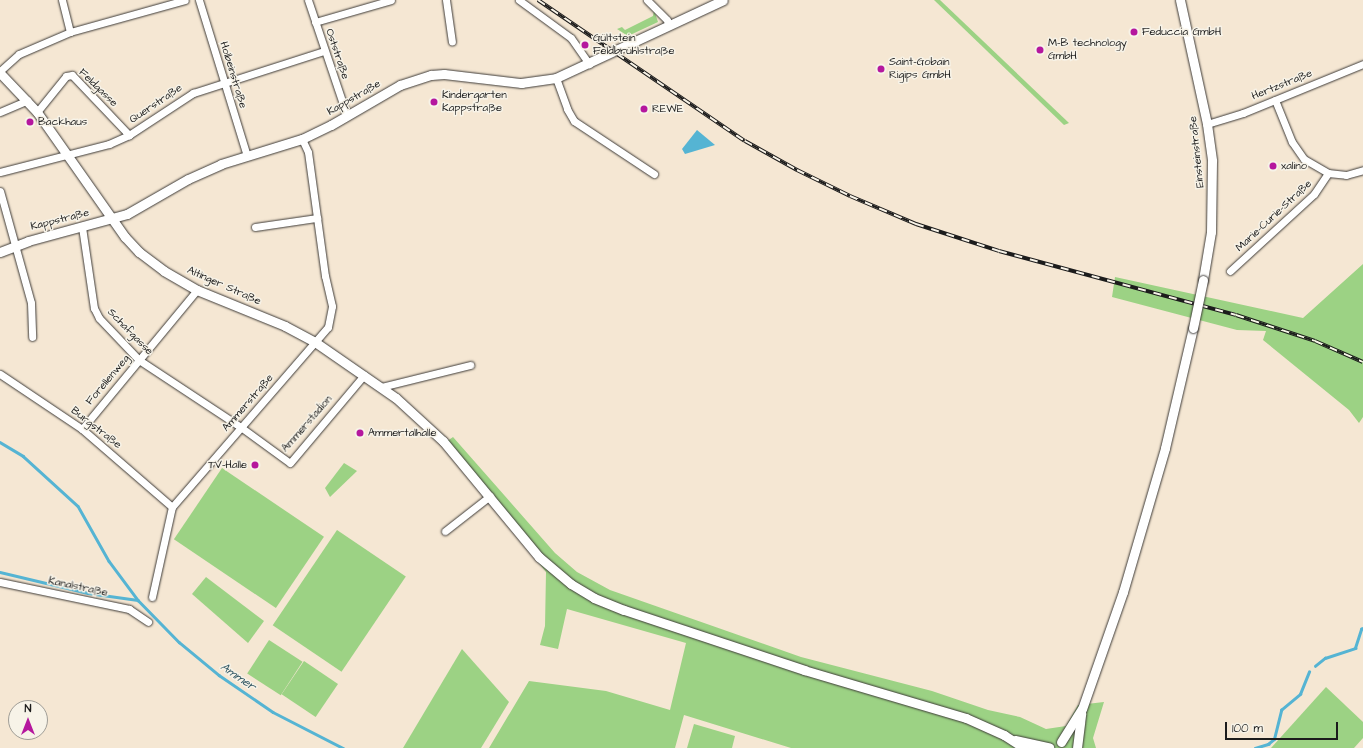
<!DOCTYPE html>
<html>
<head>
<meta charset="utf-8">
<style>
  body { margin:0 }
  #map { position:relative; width:1363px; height:748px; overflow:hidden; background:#f5e7d3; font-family:"Architects Daughter",sans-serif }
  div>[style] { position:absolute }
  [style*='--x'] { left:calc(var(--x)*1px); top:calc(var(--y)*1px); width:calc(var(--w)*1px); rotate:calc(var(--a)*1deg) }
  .green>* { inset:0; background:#9cd284; transform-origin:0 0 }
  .water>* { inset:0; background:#55b4d3 }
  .stream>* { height:2.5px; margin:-1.25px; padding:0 1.25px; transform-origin:1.25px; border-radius:1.25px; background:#55b4d3 }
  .roads { filter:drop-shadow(0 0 1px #3d3a37) drop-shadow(0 0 1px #3d3a37) }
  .minor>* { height:7px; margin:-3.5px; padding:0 3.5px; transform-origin:3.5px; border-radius:3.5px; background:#fff }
  .tertiary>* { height:9px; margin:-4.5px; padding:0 4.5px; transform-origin:4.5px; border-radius:4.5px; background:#fff }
  .rail>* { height:4px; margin-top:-2px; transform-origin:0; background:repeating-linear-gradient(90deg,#f7f3e8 0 8px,#1c1c1c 0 16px); box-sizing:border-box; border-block:1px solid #1c1c1c }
  .bridges { filter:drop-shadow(0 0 1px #3d3a37) drop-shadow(0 0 1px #3d3a37) }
  .tertiary-bridge>* { height:9px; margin:-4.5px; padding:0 4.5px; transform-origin:4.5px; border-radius:4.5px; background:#fff }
  .dots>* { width:11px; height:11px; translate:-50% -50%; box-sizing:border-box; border:2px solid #f7f3e8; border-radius:50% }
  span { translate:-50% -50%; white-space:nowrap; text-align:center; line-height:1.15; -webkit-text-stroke:3px #f7f3e8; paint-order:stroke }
  .poi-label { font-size:11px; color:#1c1c1c }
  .left { translate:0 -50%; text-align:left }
  .right { translate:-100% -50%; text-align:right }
  .street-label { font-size:11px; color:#1c1c1c }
  .water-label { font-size:12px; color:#335965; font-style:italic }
  .north { position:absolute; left:8px; top:700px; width:40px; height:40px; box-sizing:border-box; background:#f7f3e8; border:1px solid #9f9d96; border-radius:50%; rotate:0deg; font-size:11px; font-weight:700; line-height:16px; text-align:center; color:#1c1c1c }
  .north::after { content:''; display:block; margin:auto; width:14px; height:18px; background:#b5179e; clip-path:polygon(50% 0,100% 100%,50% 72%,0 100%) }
  .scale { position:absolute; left:1225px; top:722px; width:113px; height:18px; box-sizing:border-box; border:2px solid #1c1c1c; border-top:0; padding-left:5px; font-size:12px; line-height:14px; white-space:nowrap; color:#1c1c1c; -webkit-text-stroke:3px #f7f3e8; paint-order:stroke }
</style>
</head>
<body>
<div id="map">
  <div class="green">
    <i style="clip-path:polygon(934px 0,940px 0,1069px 123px,1064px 125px)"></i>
    <i style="clip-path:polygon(654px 10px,658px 22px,628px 36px,617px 29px,622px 27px,625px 30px,653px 16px)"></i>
    <i style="clip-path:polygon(1363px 264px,1363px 417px,1359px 423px,1349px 410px,1263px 340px,1266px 331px,1237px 330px,1112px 297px,1115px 277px,1303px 318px)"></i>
    <i style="clip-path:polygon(453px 437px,555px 553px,577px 572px,610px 590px,801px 657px,932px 691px,988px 710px,1020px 717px,1046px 729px,1066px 726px,1078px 705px,1104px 702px,1093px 738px,1096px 748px,791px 748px,684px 715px,675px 748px,489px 748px,529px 681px,606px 691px,670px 710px,686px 643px,567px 609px,558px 649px,540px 645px,545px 626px,546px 572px,443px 444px)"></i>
    <i style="clip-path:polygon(344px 463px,357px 471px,330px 497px,325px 488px)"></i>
    <i style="left:222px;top:468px;width:123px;height:86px;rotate:34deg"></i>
    <i style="left:337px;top:530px;width:83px;height:115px;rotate:34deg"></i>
    <i style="clip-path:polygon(206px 577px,264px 621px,248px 643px,192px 594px)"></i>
    <i style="left:269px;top:640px;width:40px;height:40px;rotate:33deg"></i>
    <i style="clip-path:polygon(462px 649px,509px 702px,481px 748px,403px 748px)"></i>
    <i style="left:304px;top:661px;width:41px;height:40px;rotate:34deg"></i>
    <i style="clip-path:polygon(1326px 687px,1363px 722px,1363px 738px,1354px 748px,1271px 748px)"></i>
    <i style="clip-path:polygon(694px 724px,735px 736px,732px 748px,687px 748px)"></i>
  </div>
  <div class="water">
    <i style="clip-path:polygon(697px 130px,715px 145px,685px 154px,682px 149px)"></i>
  </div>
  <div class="stream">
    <i style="--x:0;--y:442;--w:27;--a:31"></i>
    <i style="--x:23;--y:456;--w:74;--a:42.3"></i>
    <i style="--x:78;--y:506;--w:63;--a:60.6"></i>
    <i style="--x:109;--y:561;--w:49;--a:53.4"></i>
    <i style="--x:138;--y:600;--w:59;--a:45.7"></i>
    <i style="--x:179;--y:642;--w:52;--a:39.5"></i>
    <i style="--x:219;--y:675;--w:65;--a:34.4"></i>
    <i style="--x:273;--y:712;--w:79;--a:27.2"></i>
    <i style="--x:0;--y:572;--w:90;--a:13.4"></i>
    <i style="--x:88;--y:593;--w:50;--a:8"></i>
    <i style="--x:1315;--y:666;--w:13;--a:-39"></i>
    <i style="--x:1325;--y:658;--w:32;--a:-18"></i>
    <i style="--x:1355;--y:648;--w:20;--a:-72"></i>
    <i style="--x:1361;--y:629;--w:2;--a:-27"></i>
    <i style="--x:1255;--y:748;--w:14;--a:-17"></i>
    <i style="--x:1268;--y:744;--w:8;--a:-40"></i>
    <i style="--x:1274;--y:739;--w:30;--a:-76"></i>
    <i style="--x:1281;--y:710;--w:25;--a:-40"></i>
    <i style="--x:1300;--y:694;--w:24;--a:-68"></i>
  </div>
  <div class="roads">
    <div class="minor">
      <i style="--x:62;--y:0;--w:33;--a:76"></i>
      <i style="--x:199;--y:0;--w:163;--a:72.9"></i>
      <i style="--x:308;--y:0;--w:122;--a:71.4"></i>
      <i style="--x:446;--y:0;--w:42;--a:81.9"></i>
      <i style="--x:519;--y:0;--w:64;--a:36.2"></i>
      <i style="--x:571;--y:38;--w:32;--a:55"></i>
      <i style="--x:647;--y:0;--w:28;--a:45"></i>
      <i style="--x:667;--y:20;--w:6;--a:72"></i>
      <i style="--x:315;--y:22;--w:79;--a:-16.1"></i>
      <i style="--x:0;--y:71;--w:25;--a:-42"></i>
      <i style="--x:19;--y:54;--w:56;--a:-23.3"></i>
      <i style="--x:70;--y:32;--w:119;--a:-15.5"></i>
      <i style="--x:556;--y:78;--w:33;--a:70"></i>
      <i style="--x:567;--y:109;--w:14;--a:60"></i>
      <i style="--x:574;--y:121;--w:96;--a:33.5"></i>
      <i style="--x:1275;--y:100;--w:45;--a:68"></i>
      <i style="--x:1292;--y:142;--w:21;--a:55"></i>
      <i style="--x:1304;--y:159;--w:28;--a:30"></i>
      <i style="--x:1328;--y:173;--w:18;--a:6"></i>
      <i style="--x:1346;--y:175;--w:18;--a:-16"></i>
      <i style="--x:0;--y:112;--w:30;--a:-23"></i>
      <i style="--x:37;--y:112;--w:46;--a:-51.1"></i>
      <i style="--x:66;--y:76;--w:6;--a:-9"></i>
      <i style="--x:72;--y:75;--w:83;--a:46.5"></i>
      <i style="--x:1207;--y:124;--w:38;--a:-17"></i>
      <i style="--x:1243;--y:113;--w:130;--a:-22.2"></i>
      <i style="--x:0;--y:172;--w:113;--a:-14.4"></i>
      <i style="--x:109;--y:144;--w:22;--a:-24"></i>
      <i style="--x:129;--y:135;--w:77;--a:-33.3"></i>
      <i style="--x:193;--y:93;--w:138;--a:-17.8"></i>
      <i style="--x:0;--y:191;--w:116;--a:74.5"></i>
      <i style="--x:31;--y:303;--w:34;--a:88"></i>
      <i style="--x:82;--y:227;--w:82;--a:81.6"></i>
      <i style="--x:94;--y:308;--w:11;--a:63"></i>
      <i style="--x:99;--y:318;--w:58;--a:46.4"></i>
      <i style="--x:139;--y:360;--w:123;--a:33.4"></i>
      <i style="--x:242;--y:428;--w:59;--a:36.1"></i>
      <i style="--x:290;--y:463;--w:115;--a:-49.9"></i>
      <i style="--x:255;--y:227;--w:63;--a:-8.3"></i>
      <i style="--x:1230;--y:271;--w:114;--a:-42.5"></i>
      <i style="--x:1314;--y:194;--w:25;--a:-56"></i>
      <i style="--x:0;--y:374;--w:99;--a:33.9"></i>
      <i style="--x:82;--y:429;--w:119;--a:40.9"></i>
      <i style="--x:381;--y:387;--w:92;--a:-13.9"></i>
      <i style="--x:82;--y:429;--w:180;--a:-50.4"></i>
      <i style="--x:445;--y:531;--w:57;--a:-37.9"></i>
      <i style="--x:0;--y:582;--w:132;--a:11.8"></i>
      <i style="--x:129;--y:609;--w:23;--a:34"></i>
      <i style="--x:152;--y:597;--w:92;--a:-77.5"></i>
      <i style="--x:172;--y:507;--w:238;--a:-49.1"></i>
      <i style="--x:328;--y:327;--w:21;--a:-79"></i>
      <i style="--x:332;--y:306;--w:31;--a:-103"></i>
      <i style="--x:325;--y:276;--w:125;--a:-97.8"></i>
      <i style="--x:308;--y:152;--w:14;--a:-115"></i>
    </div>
    <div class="tertiary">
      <i style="--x:1180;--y:0;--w:127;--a:77.7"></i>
      <i style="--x:1207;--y:124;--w:37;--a:82"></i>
      <i style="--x:1212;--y:161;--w:71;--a:90.8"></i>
      <i style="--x:1211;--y:232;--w:49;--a:99.5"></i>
      <i style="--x:0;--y:73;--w:54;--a:46.5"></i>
      <i style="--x:37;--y:112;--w:153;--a:54.9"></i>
      <i style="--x:125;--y:237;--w:21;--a:47"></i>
      <i style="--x:139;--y:252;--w:31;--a:37"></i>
      <i style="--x:164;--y:271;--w:38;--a:30"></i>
      <i style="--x:197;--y:290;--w:95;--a:22.2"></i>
      <i style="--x:285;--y:326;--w:34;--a:28"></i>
      <i style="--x:315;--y:342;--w:98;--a:34.7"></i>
      <i style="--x:396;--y:398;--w:64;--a:42.5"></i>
      <i style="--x:443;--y:441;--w:151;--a:50.4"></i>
      <i style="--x:539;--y:557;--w:42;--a:40.2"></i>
      <i style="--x:571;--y:584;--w:27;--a:31"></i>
      <i style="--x:594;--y:598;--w:32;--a:22"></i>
      <i style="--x:624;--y:610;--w:190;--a:18.4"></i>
      <i style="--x:804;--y:670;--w:169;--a:16.5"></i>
      <i style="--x:966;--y:718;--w:42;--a:24.1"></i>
      <i style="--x:1004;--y:735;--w:24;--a:33"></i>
      <i style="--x:0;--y:252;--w:30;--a:-21"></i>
      <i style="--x:28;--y:241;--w:103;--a:-15.3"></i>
      <i style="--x:127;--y:214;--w:70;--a:-29.8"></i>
      <i style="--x:188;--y:179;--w:36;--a:-24"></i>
      <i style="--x:221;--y:164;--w:85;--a:-17.2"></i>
      <i style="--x:302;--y:139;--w:32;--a:-26"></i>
      <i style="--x:331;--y:125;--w:80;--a:-30.1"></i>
      <i style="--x:400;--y:85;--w:33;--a:-18"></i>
      <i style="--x:431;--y:75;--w:13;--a:-4"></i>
      <i style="--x:444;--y:74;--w:78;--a:6.7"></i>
      <i style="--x:521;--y:83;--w:35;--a:-8"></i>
      <i style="--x:556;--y:78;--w:184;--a:-25"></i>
      <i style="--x:1015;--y:740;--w:35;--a:12"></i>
      <i style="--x:1061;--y:742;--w:39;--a:-58"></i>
      <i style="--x:1082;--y:709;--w:124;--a:-70.7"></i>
      <i style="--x:1123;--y:592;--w:150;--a:-73.7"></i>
      <i style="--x:1165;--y:448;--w:123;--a:-76.9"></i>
      <i style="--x:1077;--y:748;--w:35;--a:-83"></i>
    </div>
  </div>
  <div class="rail">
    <i style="--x:538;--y:0;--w:250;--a:34.3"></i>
    <i style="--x:745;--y:141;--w:60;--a:29.1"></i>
    <i style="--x:797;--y:170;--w:59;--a:26.1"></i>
    <i style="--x:850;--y:196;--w:72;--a:23"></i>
    <i style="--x:916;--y:224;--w:87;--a:18"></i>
    <i style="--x:999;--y:251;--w:245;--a:15.1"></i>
    <i style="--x:1236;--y:315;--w:83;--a:18.2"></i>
    <i style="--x:1315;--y:341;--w:52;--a:23.6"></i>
  </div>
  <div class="bridges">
    <div class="tertiary-bridge">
      <i style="--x:1193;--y:328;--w:49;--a:-78.2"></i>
    </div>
  </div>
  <div class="dots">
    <i style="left:1134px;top:32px;background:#b5179e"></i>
    <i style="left:585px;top:45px;background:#b5179e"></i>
    <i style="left:1040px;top:50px;background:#b5179e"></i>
    <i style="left:881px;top:69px;background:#b5179e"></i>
    <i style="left:434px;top:102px;background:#b5179e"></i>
    <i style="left:644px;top:109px;background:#b5179e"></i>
    <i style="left:30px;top:122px;background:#b5179e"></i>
    <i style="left:1273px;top:166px;background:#b5179e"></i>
    <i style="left:360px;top:433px;background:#b5179e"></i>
    <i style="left:255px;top:465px;background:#b5179e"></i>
  </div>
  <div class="poi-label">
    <span class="left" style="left:1142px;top:32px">Feduccia GmbH</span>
    <span class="left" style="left:593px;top:45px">Gültstein<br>Feldbrühlstraße</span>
    <span class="left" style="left:1048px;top:50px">M-B technology<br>GmbH</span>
    <span class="left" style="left:889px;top:69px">Saint-Gobain<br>Rigips GmbH</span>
    <span class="left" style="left:442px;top:102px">Kindergarten<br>Kappstraße</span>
    <span class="left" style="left:652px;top:109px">REWE</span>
    <span class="left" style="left:38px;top:122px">Backhaus</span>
    <span class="left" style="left:1281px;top:166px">xalino</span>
    <span class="left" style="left:368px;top:433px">Ammertalhalle</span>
    <span class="right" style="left:247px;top:465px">TV-Halle</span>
  </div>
  <div class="street-label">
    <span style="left:337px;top:54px;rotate:71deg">Oststraße</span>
    <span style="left:233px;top:75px;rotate:73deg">Holbeinstraße</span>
    <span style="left:1282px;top:85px;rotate:-22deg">Hertzstraße</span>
    <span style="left:98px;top:88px;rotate:44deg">Feldgasse</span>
    <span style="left:354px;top:98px;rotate:-30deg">Kappstraße</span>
    <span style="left:156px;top:104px;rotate:-34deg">Querstraße</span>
    <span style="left:1197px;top:152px;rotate:-96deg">Einsteinstraße</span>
    <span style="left:1274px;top:216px;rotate:-43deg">Marie-Curie-Straße</span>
    <span style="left:60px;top:220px;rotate:-14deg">Kappstraße</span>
    <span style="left:224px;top:286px;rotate:24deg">Altinger Straße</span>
    <span style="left:130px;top:332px;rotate:46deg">Schafgasse</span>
    <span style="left:108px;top:380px;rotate:-50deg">Forellenweg</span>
    <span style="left:248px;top:403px;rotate:-49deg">Ammerstraße</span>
    <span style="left:307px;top:424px;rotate:-49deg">Ammerstadion</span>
    <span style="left:96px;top:428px;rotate:38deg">Burgstraße</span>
    <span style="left:78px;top:587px;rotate:12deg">Kanalstraße</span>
  </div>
  <div class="water-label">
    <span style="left:238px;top:677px;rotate:35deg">Ammer</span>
  </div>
  <div class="north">N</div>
  <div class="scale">100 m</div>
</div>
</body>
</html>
